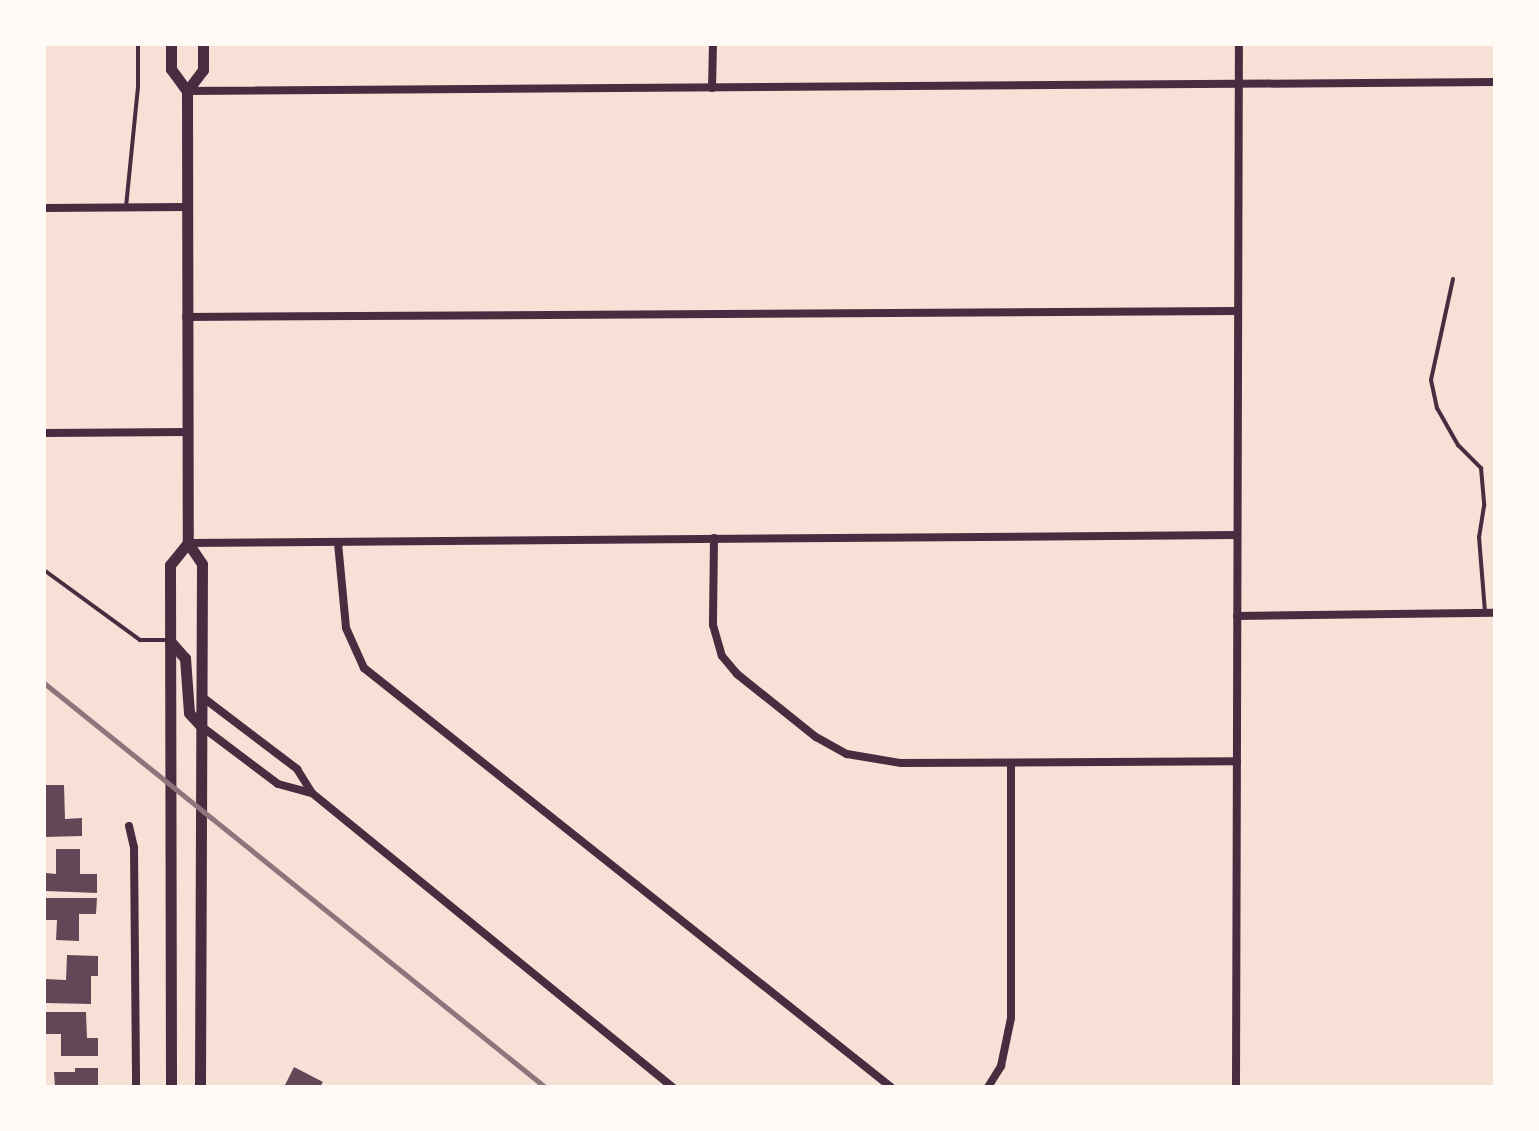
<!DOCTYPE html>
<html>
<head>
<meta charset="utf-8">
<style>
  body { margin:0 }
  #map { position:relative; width:1539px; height:1131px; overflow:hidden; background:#f7e1d7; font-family:"Exo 2",sans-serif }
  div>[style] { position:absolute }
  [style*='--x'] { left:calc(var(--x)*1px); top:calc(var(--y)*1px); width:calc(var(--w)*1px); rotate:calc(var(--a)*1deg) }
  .building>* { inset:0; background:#644757 }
  .service>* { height:4px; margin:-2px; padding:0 2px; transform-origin:2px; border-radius:2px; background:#4a2c40 }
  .minor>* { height:8px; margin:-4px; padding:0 4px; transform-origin:4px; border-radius:4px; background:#4a2c40 }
  .secondary>* { height:11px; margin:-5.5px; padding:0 5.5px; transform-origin:5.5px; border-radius:5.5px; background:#4a2c40 }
  .rail>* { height:5px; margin:-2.5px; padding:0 2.5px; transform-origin:2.5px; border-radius:2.5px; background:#8f747c }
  span { translate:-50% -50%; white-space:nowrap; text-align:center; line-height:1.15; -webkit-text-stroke:6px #fffaf5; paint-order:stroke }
  .frame { position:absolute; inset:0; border:46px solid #fffaf5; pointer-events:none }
</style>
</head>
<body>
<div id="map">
  <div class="building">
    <i style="clip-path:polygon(44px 785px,64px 785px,65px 819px,82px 818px,82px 836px,44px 837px)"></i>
    <i style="clip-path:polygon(56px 849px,80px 849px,80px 874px,97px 874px,97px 893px,46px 891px,46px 873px,56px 874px)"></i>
    <i style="clip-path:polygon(46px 898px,97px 898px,96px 914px,79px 914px,79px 941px,56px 940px,57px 920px,46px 920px)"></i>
    <i style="clip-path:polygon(67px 955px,98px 956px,98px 976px,91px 976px,91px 1004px,45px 1003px,45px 979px,66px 980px)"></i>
    <i style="clip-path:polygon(44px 1012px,86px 1012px,87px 1038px,98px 1038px,98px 1056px,61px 1056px,61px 1034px,44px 1034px)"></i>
    <i style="clip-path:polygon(294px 1067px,323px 1082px,320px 1087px,284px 1087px)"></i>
    <i style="clip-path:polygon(75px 1068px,98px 1068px,98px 1087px,55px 1087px,54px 1072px,75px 1072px)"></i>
  </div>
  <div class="service">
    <i style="--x:126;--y:207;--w:122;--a:-84.3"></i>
    <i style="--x:138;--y:86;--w:42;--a:-90"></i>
    <i style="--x:1453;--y:279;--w:103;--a:102.3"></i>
    <i style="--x:1431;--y:380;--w:29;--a:78"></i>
    <i style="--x:1437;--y:408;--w:43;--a:60.4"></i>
    <i style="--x:1458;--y:445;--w:33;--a:45"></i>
    <i style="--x:1481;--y:468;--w:38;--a:85"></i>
    <i style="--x:1484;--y:506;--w:31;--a:99"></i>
    <i style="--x:1479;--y:537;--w:74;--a:85.4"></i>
    <i style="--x:44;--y:570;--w:119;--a:36.1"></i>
    <i style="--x:140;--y:640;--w:27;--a:0"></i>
  </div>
  <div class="minor">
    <i style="--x:712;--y:88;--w:44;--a:-88.7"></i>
    <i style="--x:187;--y:91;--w:1308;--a:-0.39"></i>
    <i style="--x:44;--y:208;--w:142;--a:-0.4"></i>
    <i style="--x:186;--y:317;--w:1052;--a:-0.33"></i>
    <i style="--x:44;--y:433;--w:143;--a:-0.4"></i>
    <i style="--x:714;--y:538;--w:87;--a:90.7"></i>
    <i style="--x:713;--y:625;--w:32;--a:74"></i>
    <i style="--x:722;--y:656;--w:23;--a:50"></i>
    <i style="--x:737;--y:674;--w:101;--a:38.6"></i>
    <i style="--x:816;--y:737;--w:35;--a:29"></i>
    <i style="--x:847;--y:754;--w:55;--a:9.5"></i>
    <i style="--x:901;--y:763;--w:336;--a:-0.3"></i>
    <i style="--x:188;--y:543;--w:1049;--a:-0.44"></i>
    <i style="--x:338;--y:543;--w:85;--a:84.6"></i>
    <i style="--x:346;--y:628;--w:44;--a:65.8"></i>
    <i style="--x:364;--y:668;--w:673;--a:38.49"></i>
    <i style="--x:1237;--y:616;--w:258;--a:-0.7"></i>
    <i style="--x:201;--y:696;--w:121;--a:37.2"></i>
    <i style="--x:297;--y:769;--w:28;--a:58"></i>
    <i style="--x:312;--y:793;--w:466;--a:39.2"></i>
    <i style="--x:201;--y:726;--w:96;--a:37"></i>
    <i style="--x:278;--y:784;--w:35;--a:15"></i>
    <i style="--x:129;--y:826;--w:22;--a:77"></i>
    <i style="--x:134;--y:847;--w:240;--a:89.5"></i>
    <i style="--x:988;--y:1087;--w:25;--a:-58"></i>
    <i style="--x:1001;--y:1066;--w:49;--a:-78.2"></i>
    <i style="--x:1011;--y:1018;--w:255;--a:-90"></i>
    <i style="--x:1236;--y:1087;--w:1043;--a:-89.84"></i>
  </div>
  <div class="secondary">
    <i style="--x:171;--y:44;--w:25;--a:90"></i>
    <i style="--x:171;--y:69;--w:27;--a:54"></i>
    <i style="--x:187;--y:91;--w:452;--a:89.9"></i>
    <i style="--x:188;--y:543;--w:25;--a:56"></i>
    <i style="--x:202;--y:564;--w:523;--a:90.22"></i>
    <i style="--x:187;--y:91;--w:26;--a:-53"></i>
    <i style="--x:203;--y:70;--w:26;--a:-90"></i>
    <i style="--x:170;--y:641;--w:23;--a:49"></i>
    <i style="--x:185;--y:658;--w:55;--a:85.8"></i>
    <i style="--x:189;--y:713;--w:16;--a:47"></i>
    <i style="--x:171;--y:1087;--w:522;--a:-90.11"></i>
    <i style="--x:170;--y:565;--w:28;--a:-51"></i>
  </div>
  <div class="rail">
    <i style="--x:44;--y:683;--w:644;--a:38.88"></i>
  </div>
  <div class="frame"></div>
</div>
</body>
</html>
